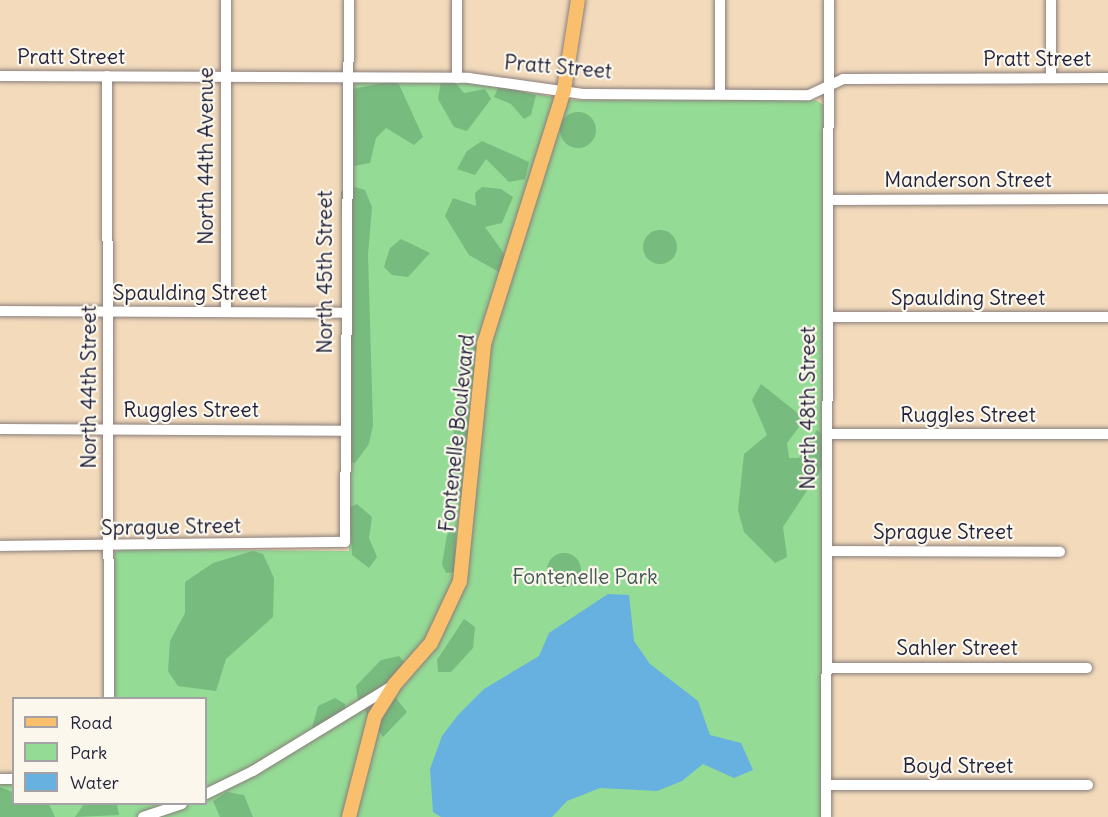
<!DOCTYPE html>
<html>
<head>
<meta charset="utf-8">
<style>
  body { margin:0 }
  #map { position:relative; width:1108px; height:817px; overflow:hidden; background:#f2dabb; font-family:Delius,sans-serif }
  div>[style] { position:absolute }
  [style*='--x'] { left:calc(var(--x)*1px); top:calc(var(--y)*1px); width:calc(var(--w)*1px); rotate:calc(var(--a)*1deg) }
  .green>* { inset:0; background:#94db95 }
  .forest>* { inset:0; background:#77bb7e }
  .round { border-radius:50% }
  .water>* { inset:0; background:#66b1df }
  .roads { filter:drop-shadow(0 0 2px #8a7e7b) drop-shadow(0 0 2px #8a7e7b) }
  .minor>* { height:10px; margin:-5px; padding:0 5px; transform-origin:5px; border-radius:5px; background:#fff }
  .major>* { height:14px; margin:-7px; padding:0 7px; transform-origin:7px; border-radius:7px; background:#f9bf6d }
  span { translate:-50% -50%; white-space:nowrap; text-align:center; line-height:1.15; -webkit-text-stroke:4.5px #fbf7ec; paint-order:stroke }
  .street-label { font-size:21px; color:#22223b }
  .park-label { font-size:21px; color:#445a56 }
  .legend { position:absolute; left:12px; top:697px; width:195px; height:108px; box-sizing:border-box; background:#fbf7ec; border:2px solid #a4a2a5; margin:0; padding:8px 10px; list-style:none; font-size:18px; color:#22223b }
  .legend li { display:flex; align-items:center; gap:12px; height:30px }
  .legend b { width:30px; border:2px solid #a4a2a5 }
</style>
</head>
<body>
<div id="map">
  <div class="green">
    <i style="clip-path:polygon(468px 82px,571px 100px,815px 100px,824px 105px,822px 817px,0 817px,0 783px,13px 783px,14px 804px,206px 804px,206px 698px,114px 698px,114px 553px,121px 549px,349px 551px,352px 89px,357px 82px)"></i>
  </div>
  <div class="forest">
    <i style="clip-path:polygon(397px 80px,423px 137px,414px 145px,386px 128px,376px 138px,370px 163px,354px 166px,353px 89px)"></i>
    <i style="clip-path:polygon(453px 80px,464px 93px,485px 89px,491px 99px,467px 131px,454px 127px,438px 99px,441px 81px)"></i>
    <i style="clip-path:polygon(499px 86px,536px 95px,531px 115px,524px 119px,511px 104px,494px 97px)"></i>
    <i class="round" style="left:560px;top:112px;width:36px;height:36px"></i>
    <i style="clip-path:polygon(482px 141px,529px 162px,525px 179px,509px 182px,486px 159px,475px 175px,457px 169px,467px 151px)"></i>
    <i style="clip-path:polygon(348px 185px,365px 190px,372px 207px,368px 255px,373px 425px,369px 444px,355px 463px,351px 462px,341px 192px)"></i>
    <i style="clip-path:polygon(482px 187px,501px 189px,513px 197px,502px 223px,485px 227px,505px 255px,499px 272px,469px 255px,445px 216px,453px 198px,476px 206px,475px 193px)"></i>
    <i class="round" style="left:643px;top:230px;width:34px;height:34px"></i>
    <i style="clip-path:polygon(401px 239px,430px 253px,408px 277px,392px 275px,384px 267px,390px 248px)"></i>
    <i style="clip-path:polygon(476px 340px,480px 347px,474px 388px,463px 392px,456px 384px,464px 347px)"></i>
    <i style="clip-path:polygon(761px 384px,800px 415px,802px 423px,787px 443px,789px 458px,799px 458px,817px 430px,825px 437px,824px 465px,783px 527px,787px 557px,775px 563px,744px 532px,738px 510px,744px 454px,767px 435px,752px 400px)"></i>
    <i style="clip-path:polygon(465px 404px,471px 408px,467px 495px,460px 498px,452px 488px,454px 421px,457px 407px)"></i>
    <i style="clip-path:polygon(357px 504px,372px 517px,369px 538px,377px 557px,369px 568px,352px 555px,350px 507px)"></i>
    <i style="clip-path:polygon(456px 525px,455px 572px,446px 573px,442px 564px,447px 535px)"></i>
    <i style="clip-path:polygon(253px 551px,263px 554px,274px 578px,273px 617px,226px 659px,216px 691px,178px 686px,168px 671px,170px 641px,185px 613px,185px 582px,213px 563px)"></i>
    <i class="round" style="left:547px;top:553px;width:34px;height:34px"></i>
    <i style="clip-path:polygon(464px 619px,475px 627px,473px 648px,451px 672px,438px 672px,437px 660px)"></i>
    <i style="clip-path:polygon(399px 656px,404px 662px,386px 686px,407px 712px,383px 737px,358px 700px,356px 686px,381px 660px)"></i>
    <i style="clip-path:polygon(335px 698px,345px 704px,345px 712px,312px 728px,318px 706px)"></i>
    <i style="clip-path:polygon(0 787px,13px 792px,14px 804px,49px 804px,55px 817px,0 817px)"></i>
    <i style="clip-path:polygon(227px 792px,244px 795px,253px 817px,220px 817px,213px 801px)"></i>
    <i style="clip-path:polygon(84px 804px,117px 804px,119px 815px,75px 817px)"></i>
  </div>
  <div class="water">
    <i style="clip-path:polygon(608px 594px,629px 595px,634px 641px,650px 664px,698px 701px,710px 735px,741px 743px,753px 770px,734px 778px,703px 764px,682px 781px,657px 791px,600px 788px,567px 801px,552px 817px,441px 817px,433px 812px,430px 769px,442px 736px,458px 715px,484px 689px,539px 656px,549px 633px)"></i>
  </div>
  <div class="roads">
    <div class="minor">
      <i style="--x:226;--y:0;--w:312;--a:90"></i>
      <i style="--x:457;--y:0;--w:78;--a:90"></i>
      <i style="--x:720;--y:0;--w:93;--a:90"></i>
      <i style="--x:0;--y:76;--w:469;--a:0.2"></i>
      <i style="--x:469;--y:78;--w:115;--a:8"></i>
      <i style="--x:583;--y:94;--w:226;--a:0.3"></i>
      <i style="--x:809;--y:95;--w:38;--a:-25"></i>
      <i style="--x:843;--y:79;--w:265;--a:-0.2"></i>
      <i style="--x:107;--y:76;--w:622;--a:89.82"></i>
      <i style="--x:1051;--y:78;--w:78;--a:-90"></i>
      <i style="--x:828;--y:200;--w:280;--a:-0.2"></i>
      <i style="--x:0;--y:311;--w:345;--a:0.3"></i>
      <i style="--x:828;--y:317;--w:280;--a:0"></i>
      <i style="--x:0;--y:429;--w:345;--a:0.3"></i>
      <i style="--x:828;--y:434;--w:280;--a:0"></i>
      <i style="--x:0;--y:546;--w:345;--a:-0.7"></i>
      <i style="--x:345;--y:542;--w:542;--a:-89.58"></i>
      <i style="--x:827;--y:551;--w:233;--a:0.2"></i>
      <i style="--x:827;--y:668;--w:260;--a:0"></i>
      <i style="--x:0;--y:779;--w:14;--a:0"></i>
      <i style="--x:827;--y:785;--w:261;--a:0"></i>
      <i style="--x:206;--y:794;--w:52;--a:-26.1"></i>
      <i style="--x:253;--y:771;--w:163;--a:-31.4"></i>
      <i style="--x:143;--y:817;--w:41;--a:-18.4"></i>
      <i style="--x:826;--y:817;--w:817;--a:-89.79"></i>
    </div>
    <div class="major">
      <i style="--x:349;--y:817;--w:104;--a:-75.6"></i>
      <i style="--x:375;--y:716;--w:36;--a:-58"></i>
      <i style="--x:394;--y:685;--w:56;--a:-48.6"></i>
      <i style="--x:431;--y:643;--w:68;--a:-64.9"></i>
      <i style="--x:460;--y:581;--w:238;--a:-84.2"></i>
      <i style="--x:484;--y:344;--w:266;--a:-72.5"></i>
      <i style="--x:564;--y:90;--w:91;--a:-81.2"></i>
    </div>
  </div>
  <div class="street-label">
    <span style="left:71px;top:57px">Pratt Street</span>
    <span style="left:1037px;top:59px">Pratt Street</span>
    <span style="left:558px;top:67px;rotate:5deg">Pratt Street</span>
    <span style="left:206px;top:156px;rotate:-90deg">North 44th Avenue</span>
    <span style="left:968px;top:180px">Manderson Street</span>
    <span style="left:325px;top:272px;rotate:-90deg">North 45th Street</span>
    <span style="left:190px;top:293px">Spaulding Street</span>
    <span style="left:968px;top:298px">Spaulding Street</span>
    <span style="left:89px;top:387px;rotate:-90deg">North 44th Street</span>
    <span style="left:808px;top:408px;rotate:-90deg">North 48th Street</span>
    <span style="left:191px;top:410px">Ruggles Street</span>
    <span style="left:968px;top:415px">Ruggles Street</span>
    <span style="left:457px;top:433px;rotate:-84deg">Fontenelle Boulevard</span>
    <span style="left:171px;top:527px;rotate:-1deg">Sprague Street</span>
    <span style="left:943px;top:532px">Sprague Street</span>
    <span style="left:957px;top:648px">Sahler Street</span>
    <span style="left:958px;top:766px">Boyd Street</span>
  </div>
  <div class="park-label">
    <span style="left:585px;top:577px">Fontenelle Park</span>
  </div>
  <ul class="legend">
  <li><b style="height:8px;background:#f9bf6d"></b>Road</li>
  <li><b style="height:16px;background:#94db95"></b>Park</li>
  <li><b style="height:16px;background:#66b1df"></b>Water</li>
  </ul>
</div>
</body>
</html>
